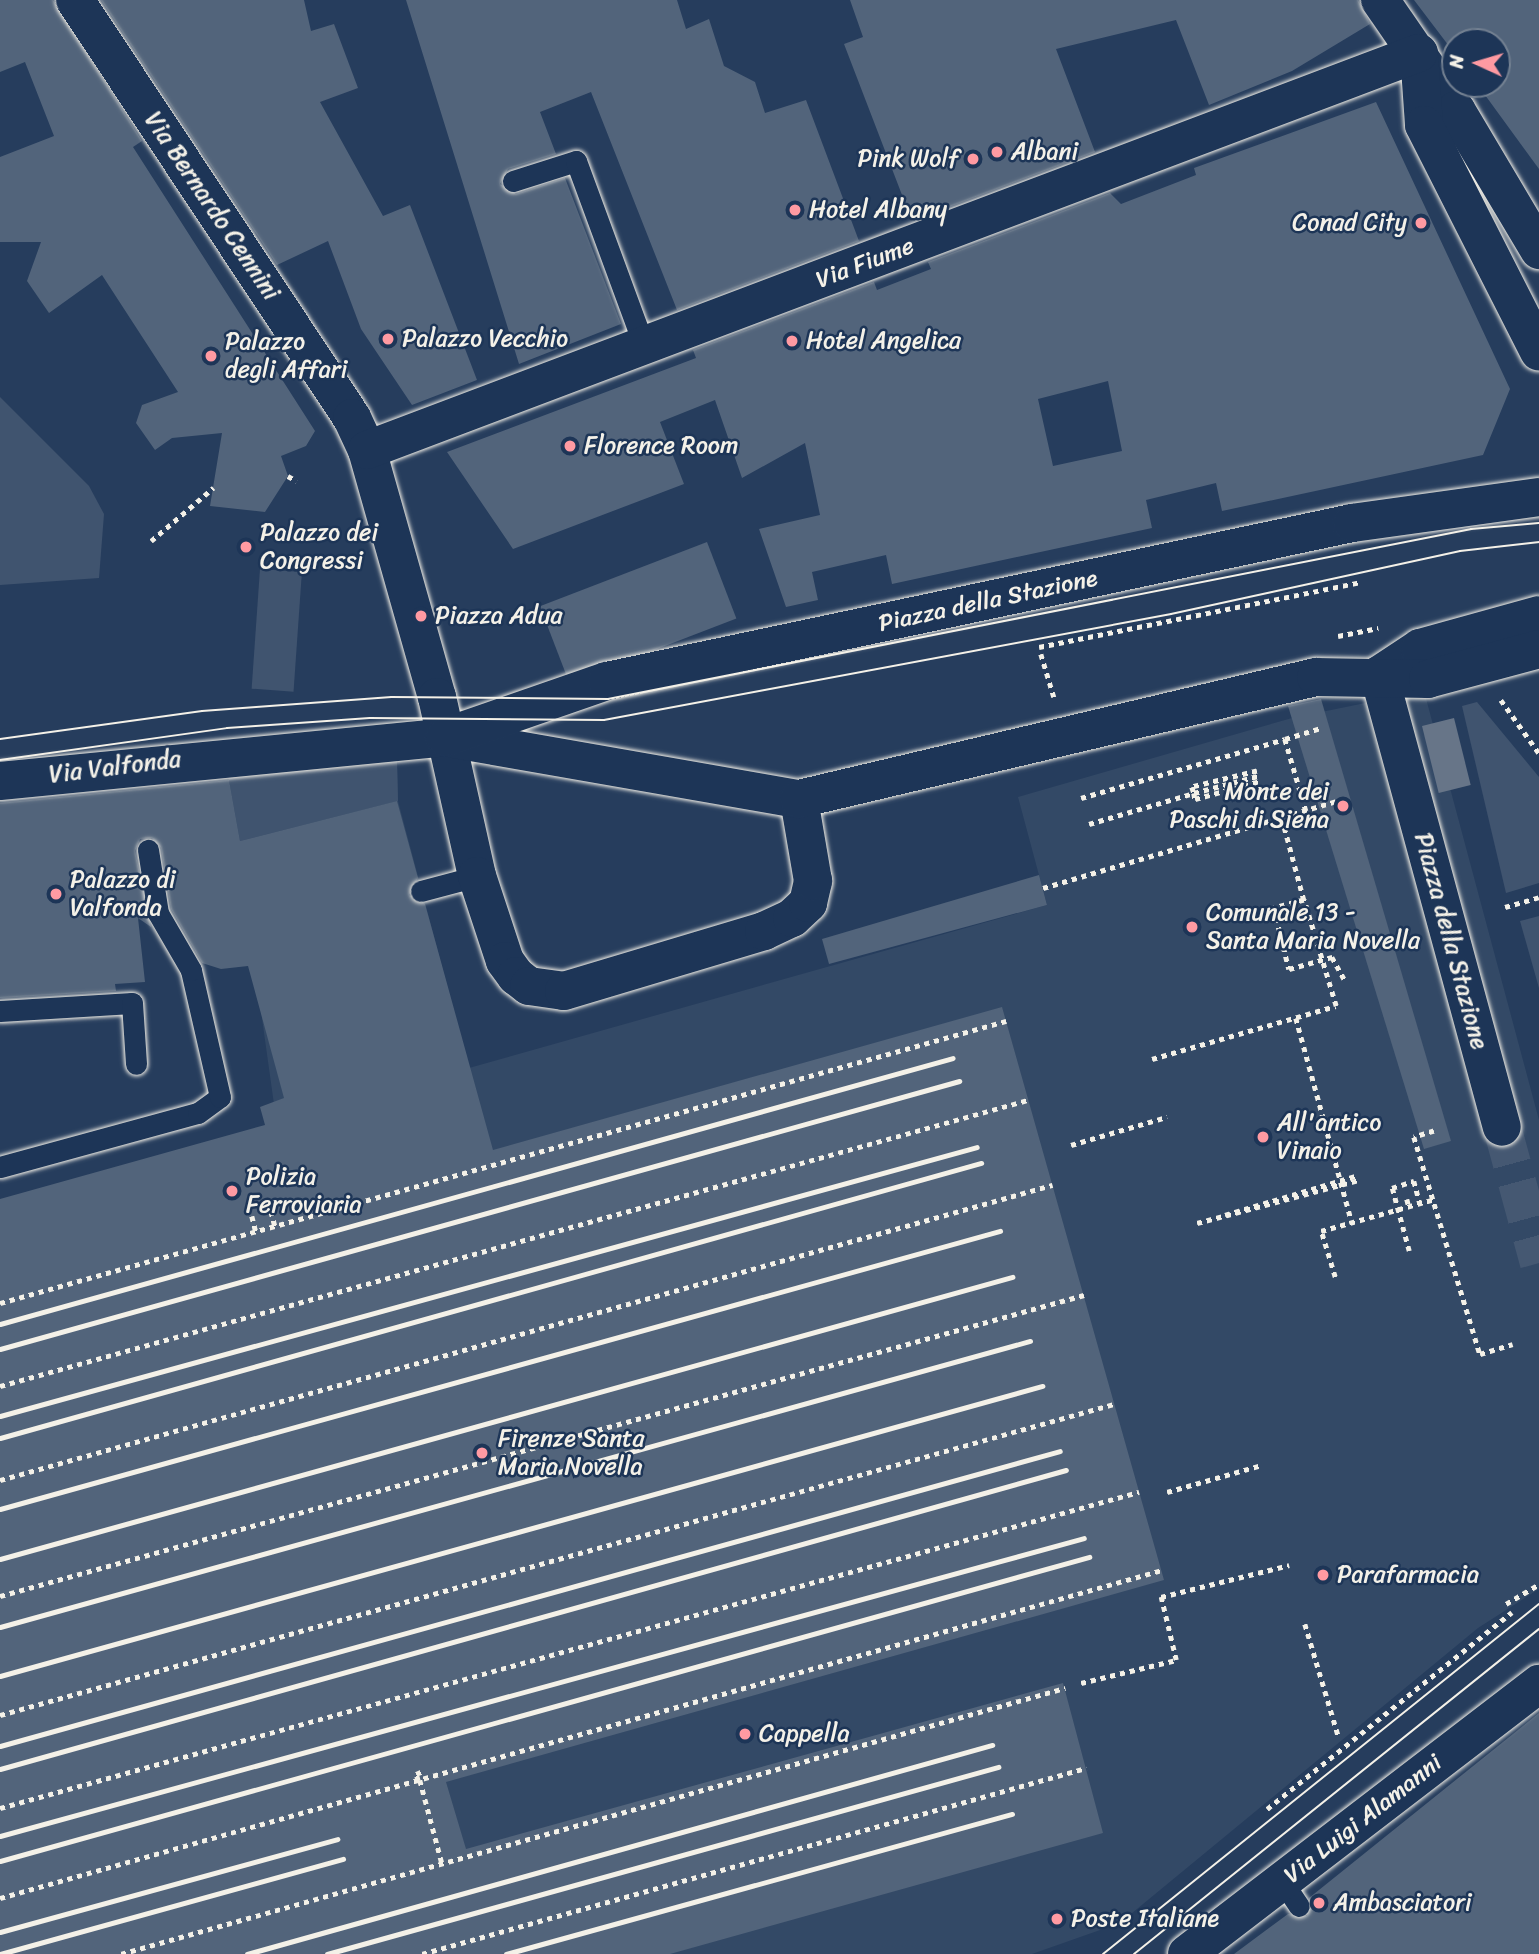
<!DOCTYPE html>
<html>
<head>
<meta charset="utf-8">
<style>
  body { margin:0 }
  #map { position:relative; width:1539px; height:1954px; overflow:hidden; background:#263d5d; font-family:Sriracha,sans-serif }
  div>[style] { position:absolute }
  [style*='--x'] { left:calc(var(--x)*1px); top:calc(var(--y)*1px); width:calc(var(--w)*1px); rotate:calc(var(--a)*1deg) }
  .built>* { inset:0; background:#334966 }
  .green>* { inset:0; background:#40546f; transform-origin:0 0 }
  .water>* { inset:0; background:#677588; transform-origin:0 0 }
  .building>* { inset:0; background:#52647b; transform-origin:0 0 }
  .minor-tunnel>* { height:38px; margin-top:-19px; transform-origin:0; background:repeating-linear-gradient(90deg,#455872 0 38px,transparent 0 57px) }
  .path>* { height:4.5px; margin-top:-2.25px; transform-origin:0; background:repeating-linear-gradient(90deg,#f4f1e8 0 5px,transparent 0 10px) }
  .roads { filter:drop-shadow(0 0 2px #f4f1e8) drop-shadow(0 0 2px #f4f1e8) }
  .service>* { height:21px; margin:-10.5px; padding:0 10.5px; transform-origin:10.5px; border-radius:10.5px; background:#1d3557 }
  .minor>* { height:38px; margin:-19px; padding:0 19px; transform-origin:19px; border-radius:19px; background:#1d3557 }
  .tram>* { height:2px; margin:-1px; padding:0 1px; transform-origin:1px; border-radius:1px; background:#f4f1e8 }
  .rail>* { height:5px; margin:-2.5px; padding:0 2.5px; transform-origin:2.5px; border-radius:2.5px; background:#f4f1e8 }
  .dots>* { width:19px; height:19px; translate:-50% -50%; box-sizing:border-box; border:4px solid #1d3557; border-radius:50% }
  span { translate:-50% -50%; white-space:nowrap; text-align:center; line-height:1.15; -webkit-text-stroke:5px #1d3557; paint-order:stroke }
  .poi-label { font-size:24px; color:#f4f1e8 }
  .left { translate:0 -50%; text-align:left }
  .right { translate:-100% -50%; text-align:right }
  .street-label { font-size:24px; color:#f4f1e8 }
  .north { position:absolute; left:1441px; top:28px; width:70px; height:70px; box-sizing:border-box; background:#1d3557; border:2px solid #738091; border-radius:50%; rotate:274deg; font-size:19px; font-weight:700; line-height:28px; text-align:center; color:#f4f1e8 }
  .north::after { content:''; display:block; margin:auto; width:24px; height:32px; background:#ff9aa2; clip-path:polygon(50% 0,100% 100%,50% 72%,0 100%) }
</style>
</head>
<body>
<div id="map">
  <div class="built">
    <i style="clip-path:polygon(1424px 691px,1539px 1120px,1539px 1589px,1478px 1628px,1120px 1923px,1032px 1954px,0 1954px,278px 1133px,228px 775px,397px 761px,398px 801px,469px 1068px,1047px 905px,1018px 797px,1292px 718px)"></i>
  </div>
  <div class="green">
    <i style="clip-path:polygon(0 397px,89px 486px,104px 514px,99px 578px,0 585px)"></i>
    <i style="left:260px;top:569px;width:42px;height:120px;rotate:4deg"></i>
    <i style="clip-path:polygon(1477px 702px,1539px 777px,1539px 883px,1506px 893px,1462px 706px)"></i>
    <i style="clip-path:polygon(397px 761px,398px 801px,240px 841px,228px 775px)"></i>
    <i style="clip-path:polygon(1539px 916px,1539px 988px,1520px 921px)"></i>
  </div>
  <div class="water">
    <i style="left:1454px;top:718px;width:69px;height:33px;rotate:76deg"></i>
  </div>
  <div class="building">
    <i style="clip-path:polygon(0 0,53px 0,142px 141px,133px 147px,315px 431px,306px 446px,281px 456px,288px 476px,265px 512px,210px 506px,222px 433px,172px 438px,155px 450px,136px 423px,142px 405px,178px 392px,102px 275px,49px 313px,27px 281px,41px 242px,0 242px,0 157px,54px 136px,25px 62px,0 72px)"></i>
    <i style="clip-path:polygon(101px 0,304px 0,311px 31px,334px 24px,358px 88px,320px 102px,383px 216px,410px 205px,477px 380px,412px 405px,361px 329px,328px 241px,277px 265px)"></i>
    <i style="clip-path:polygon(406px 0,677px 0,686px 29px,709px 19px,724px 66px,755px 82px,765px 113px,806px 100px,859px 241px,677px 310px,591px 92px,540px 112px,556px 154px,508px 169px,500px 184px,516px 194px,565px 178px,621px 324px,519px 364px)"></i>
    <i style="clip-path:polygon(850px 0,1358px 0,1370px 24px,1292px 71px,1209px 105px,1176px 20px,1056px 49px,1095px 152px,912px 221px,844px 44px,863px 37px)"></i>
    <i style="clip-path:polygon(1414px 0,1539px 0,1539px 169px,1477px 84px,1497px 84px,1497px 42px,1455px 42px,1455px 54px)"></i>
    <i style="clip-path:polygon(evenodd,1376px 102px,1510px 389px,1483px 455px,1222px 511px,1216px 483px,1146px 500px,1152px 528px,892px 584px,886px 555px,812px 572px,818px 600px,786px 607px,759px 529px,820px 515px,805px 443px,742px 478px,715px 400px,660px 422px,684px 484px,513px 549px,447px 452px,696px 358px,693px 350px,874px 282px,877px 290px,931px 269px,928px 262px,1110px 193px,1121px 204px,1196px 175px,1194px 168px,1376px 102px,1108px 381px,1122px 451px,1053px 466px,1038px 399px,1108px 381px)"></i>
    <i style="left:707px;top:542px;width:82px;height:179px;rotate:69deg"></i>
    <i style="clip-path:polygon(1321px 699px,1451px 1141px,1424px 1149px,1288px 706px)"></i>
    <i style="clip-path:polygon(229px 780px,240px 841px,397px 801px,418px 878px,409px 895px,425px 904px,493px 1150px,1002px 1007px,1164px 1580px,446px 1782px,466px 1849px,1063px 1683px,1103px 1833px,670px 1954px,0 1954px,0 1199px,265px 1125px,260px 1107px,284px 1098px,248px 966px,221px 969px,202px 963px,171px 909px,161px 848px,152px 838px,140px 839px,135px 851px,151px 927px,138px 918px,145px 982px,115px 984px,116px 991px,0 998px,0 803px)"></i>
    <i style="clip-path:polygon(1039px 875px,1047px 905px,829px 964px,822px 939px)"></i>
    <i style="clip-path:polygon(1539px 1713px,1539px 1954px,1234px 1954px,1288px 1914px,1307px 1916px,1309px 1898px)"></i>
  </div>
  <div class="minor-tunnel">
    <i style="--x:1502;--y:1127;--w:141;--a:74.8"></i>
  </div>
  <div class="path">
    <i style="--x:288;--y:476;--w:10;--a:29"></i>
    <i style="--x:151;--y:541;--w:82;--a:-40.5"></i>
    <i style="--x:1338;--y:636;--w:41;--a:-11.3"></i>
    <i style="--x:1039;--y:647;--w:328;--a:-11.4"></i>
    <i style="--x:1041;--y:654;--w:45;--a:73.2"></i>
    <i style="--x:1501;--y:700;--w:65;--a:54.4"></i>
    <i style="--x:1285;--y:739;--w:37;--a:-17"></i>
    <i style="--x:1257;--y:771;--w:67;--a:166.2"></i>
    <i style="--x:1192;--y:787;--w:6;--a:72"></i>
    <i style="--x:1194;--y:793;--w:66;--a:-14.9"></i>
    <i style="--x:1081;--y:798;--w:212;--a:-16.1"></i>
    <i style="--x:1285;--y:739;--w:75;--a:73.7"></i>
    <i style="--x:1282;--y:818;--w:85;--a:75"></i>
    <i style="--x:1304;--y:900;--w:31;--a:165"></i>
    <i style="--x:1274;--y:908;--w:63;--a:76.2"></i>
    <i style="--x:1289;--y:969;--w:45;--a:-15.6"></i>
    <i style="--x:1332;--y:957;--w:29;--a:61"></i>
    <i style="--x:1089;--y:824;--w:109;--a:-16.4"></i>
    <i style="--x:1194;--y:793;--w:6;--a:81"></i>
    <i style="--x:1195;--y:799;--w:67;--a:-15.5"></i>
    <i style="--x:1043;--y:888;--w:311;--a:-16.5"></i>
    <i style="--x:1505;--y:907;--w:35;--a:-16"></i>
    <i style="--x:1296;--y:1018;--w:213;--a:74.7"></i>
    <i style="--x:1152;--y:1059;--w:191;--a:-16.1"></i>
    <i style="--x:1336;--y:1006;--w:111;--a:-106.8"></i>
    <i style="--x:1434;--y:1131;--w:21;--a:163"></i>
    <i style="--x:1414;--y:1137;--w:227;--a:73.1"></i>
    <i style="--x:1480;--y:1354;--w:34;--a:-17"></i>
    <i style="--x:1071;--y:1145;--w:100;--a:-16.3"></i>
    <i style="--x:1407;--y:1199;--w:8;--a:76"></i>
    <i style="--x:271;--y:1211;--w:16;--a:75"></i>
    <i style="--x:1225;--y:1215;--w:139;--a:-16.7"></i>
    <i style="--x:252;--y:1216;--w:16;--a:76"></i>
    <i style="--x:1197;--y:1223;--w:168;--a:-14.9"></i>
    <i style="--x:1409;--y:1251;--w:65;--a:-105.1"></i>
    <i style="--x:1392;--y:1188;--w:23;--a:-18"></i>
    <i style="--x:1414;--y:1181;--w:23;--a:75"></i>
    <i style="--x:1335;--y:1277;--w:48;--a:-106.9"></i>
    <i style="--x:1321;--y:1231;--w:118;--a:-15.7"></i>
    <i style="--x:0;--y:1303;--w:1045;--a:-15.66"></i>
    <i style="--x:0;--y:1386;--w:1067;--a:-15.55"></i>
    <i style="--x:0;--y:1480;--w:1093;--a:-15.66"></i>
    <i style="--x:1167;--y:1492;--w:99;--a:-15.9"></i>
    <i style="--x:0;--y:1596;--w:1125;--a:-15.52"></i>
    <i style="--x:1506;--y:1604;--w:39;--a:-31"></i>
    <i style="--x:1305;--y:1624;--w:116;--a:73.4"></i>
    <i style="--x:1081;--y:1683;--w:98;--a:-13.6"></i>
    <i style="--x:1176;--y:1660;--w:65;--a:-103.4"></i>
    <i style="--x:1161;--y:1597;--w:132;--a:-14"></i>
    <i style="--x:0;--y:1715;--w:1157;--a:-15.6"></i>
    <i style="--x:420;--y:1780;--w:86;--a:75.2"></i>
    <i style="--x:418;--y:1781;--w:7;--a:-106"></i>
    <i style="--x:416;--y:1774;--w:8;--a:-23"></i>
    <i style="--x:0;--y:1808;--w:1182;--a:-15.51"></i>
    <i style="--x:1267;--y:1809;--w:314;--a:-38.8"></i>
    <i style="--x:0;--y:1898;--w:1207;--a:-15.76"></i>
    <i style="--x:121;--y:1954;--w:981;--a:-15.74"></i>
    <i style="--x:422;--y:1954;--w:690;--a:-15.65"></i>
  </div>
  <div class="roads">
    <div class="service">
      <i style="--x:513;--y:181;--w:66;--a:-17.6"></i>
      <i style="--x:576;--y:161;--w:197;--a:69.8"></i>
      <i style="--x:421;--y:891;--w:58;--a:-15"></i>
      <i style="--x:0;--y:1011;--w:132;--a:-3.5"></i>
      <i style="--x:132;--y:1003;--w:61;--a:86.2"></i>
      <i style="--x:0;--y:1167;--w:205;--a:-15.3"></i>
      <i style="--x:198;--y:1113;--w:27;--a:-36"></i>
      <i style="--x:220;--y:1097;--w:130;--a:-102.9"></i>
      <i style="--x:191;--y:970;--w:66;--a:-120.1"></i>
      <i style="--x:158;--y:913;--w:64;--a:-99"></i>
      <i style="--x:1282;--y:1881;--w:30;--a:56"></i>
    </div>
    <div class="minor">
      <i style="--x:75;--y:0;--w:501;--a:56.47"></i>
      <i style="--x:352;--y:418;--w:35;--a:65"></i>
      <i style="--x:367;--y:450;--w:257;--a:74.2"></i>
      <i style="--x:437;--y:697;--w:183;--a:77.4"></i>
      <i style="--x:477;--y:876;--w:89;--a:71.8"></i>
      <i style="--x:505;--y:961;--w:19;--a:54"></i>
      <i style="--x:516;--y:976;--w:16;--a:38"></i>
      <i style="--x:529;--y:986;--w:35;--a:8"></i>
      <i style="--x:564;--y:991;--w:209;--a:-16.7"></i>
      <i style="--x:764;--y:931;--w:31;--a:-25"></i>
      <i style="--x:792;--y:918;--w:22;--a:-43"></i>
      <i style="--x:808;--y:903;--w:23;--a:-77"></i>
      <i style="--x:813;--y:881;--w:83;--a:-99.7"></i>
      <i style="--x:1380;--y:0;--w:134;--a:55.4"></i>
      <i style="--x:1456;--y:110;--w:163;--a:59.3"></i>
      <i style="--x:1419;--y:53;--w:72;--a:86"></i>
      <i style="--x:1424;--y:125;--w:254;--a:63.1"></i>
      <i style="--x:367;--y:450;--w:1124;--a:-20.68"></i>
      <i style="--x:1379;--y:675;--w:468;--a:74.8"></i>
      <i style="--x:1379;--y:675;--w:49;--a:-33.4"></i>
      <i style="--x:1420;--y:648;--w:123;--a:-15.5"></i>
      <i style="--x:454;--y:739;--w:350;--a:9.9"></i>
      <i style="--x:799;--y:799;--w:531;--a:-13.28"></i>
      <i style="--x:1316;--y:677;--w:112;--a:1"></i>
      <i style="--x:1428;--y:679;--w:115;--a:-15.1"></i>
      <i style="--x:0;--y:781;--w:447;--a:-5.6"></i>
      <i style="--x:445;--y:737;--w:171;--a:-19.1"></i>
      <i style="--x:607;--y:681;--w:762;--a:-11.97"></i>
      <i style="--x:1352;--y:523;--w:189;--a:-7.9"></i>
      <i style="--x:1187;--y:1954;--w:444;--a:-37.5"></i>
    </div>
  </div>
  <div class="tram">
    <i style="--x:0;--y:739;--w:204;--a:-7.9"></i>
    <i style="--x:202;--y:711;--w:190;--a:-4.2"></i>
    <i style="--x:391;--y:697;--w:217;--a:0.5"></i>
    <i style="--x:608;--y:699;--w:880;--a:-11.14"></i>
    <i style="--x:1471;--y:529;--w:68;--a:-5"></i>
    <i style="--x:0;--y:760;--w:229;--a:-8"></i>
    <i style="--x:227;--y:728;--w:143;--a:-4"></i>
    <i style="--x:370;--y:718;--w:234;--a:0.5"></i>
    <i style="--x:604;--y:720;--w:577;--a:-10.59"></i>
    <i style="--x:1171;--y:614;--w:296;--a:-12.3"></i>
    <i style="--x:1460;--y:551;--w:80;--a:-6.5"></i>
    <i style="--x:1103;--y:1954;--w:559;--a:-38.76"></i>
    <i style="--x:1134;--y:1954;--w:519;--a:-38.75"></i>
  </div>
  <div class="rail">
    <i style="--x:0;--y:1324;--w:989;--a:-15.6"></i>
    <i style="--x:0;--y:1349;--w:996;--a:-15.61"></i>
    <i style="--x:0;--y:1416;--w:1013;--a:-15.39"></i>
    <i style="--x:0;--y:1438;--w:1019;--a:-15.66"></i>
    <i style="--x:0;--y:1509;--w:1038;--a:-15.54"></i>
    <i style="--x:0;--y:1559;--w:1051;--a:-15.57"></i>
    <i style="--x:0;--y:1627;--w:1069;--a:-15.52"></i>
    <i style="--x:0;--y:1676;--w:1082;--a:-15.55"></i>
    <i style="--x:0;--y:1746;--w:1100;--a:-15.55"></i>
    <i style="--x:0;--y:1769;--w:1107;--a:-15.67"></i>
    <i style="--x:0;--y:1836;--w:1124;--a:-15.37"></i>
    <i style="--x:0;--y:1861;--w:1131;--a:-15.6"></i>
    <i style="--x:0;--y:1932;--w:350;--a:-15.4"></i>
    <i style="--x:0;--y:1954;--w:356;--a:-15.5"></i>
    <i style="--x:247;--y:1954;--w:774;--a:-15.67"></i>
    <i style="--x:327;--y:1954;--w:697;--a:-15.57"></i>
    <i style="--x:506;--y:1954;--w:525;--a:-15.47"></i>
  </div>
  <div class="dots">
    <i style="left:997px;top:152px;background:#ff9aa2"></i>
    <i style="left:973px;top:159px;background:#ff9aa2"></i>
    <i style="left:795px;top:210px;background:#ff9aa2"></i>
    <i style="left:1421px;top:223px;background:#ff9aa2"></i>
    <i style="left:388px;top:339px;background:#ff9aa2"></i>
    <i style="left:792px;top:341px;background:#ff9aa2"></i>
    <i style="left:211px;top:356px;background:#ff9aa2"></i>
    <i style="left:570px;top:446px;background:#ff9aa2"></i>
    <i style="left:246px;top:547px;background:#ff9aa2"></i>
    <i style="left:421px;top:616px;background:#ff9aa2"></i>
    <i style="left:1343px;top:806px;background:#ff9aa2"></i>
    <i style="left:56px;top:894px;background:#ff9aa2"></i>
    <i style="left:1192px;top:927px;background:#ff9aa2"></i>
    <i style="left:1263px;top:1137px;background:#ff9aa2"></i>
    <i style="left:232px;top:1191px;background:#ff9aa2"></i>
    <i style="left:482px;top:1453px;background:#ff9aa2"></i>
    <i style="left:1323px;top:1575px;background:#ff9aa2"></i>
    <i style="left:745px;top:1734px;background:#ff9aa2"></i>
    <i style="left:1319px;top:1903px;background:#ff9aa2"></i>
    <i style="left:1057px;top:1919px;background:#ff9aa2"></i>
  </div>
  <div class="poi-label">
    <span class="left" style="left:1011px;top:152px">Albani</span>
    <span class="right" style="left:959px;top:159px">Pink Wolf</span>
    <span class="left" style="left:809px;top:210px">Hotel Albany</span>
    <span class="right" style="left:1407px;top:223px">Conad City</span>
    <span class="left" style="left:402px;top:339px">Palazzo Vecchio</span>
    <span class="left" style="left:806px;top:341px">Hotel Angelica</span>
    <span class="left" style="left:225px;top:356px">Palazzo<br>degli Affari</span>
    <span class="left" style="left:584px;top:446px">Florence Room</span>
    <span class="left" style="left:260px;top:547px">Palazzo dei<br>Congressi</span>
    <span class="left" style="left:435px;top:616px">Piazza Adua</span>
    <span class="right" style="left:1329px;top:806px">Monte dei<br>Paschi di Siena</span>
    <span class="left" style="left:70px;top:894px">Palazzo di<br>Valfonda</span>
    <span class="left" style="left:1206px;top:927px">Comunale 13 -<br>Santa Maria Novella</span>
    <span class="left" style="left:1277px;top:1137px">All'antico<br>Vinaio</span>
    <span class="left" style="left:246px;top:1191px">Polizia<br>Ferroviaria</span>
    <span class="left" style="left:498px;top:1453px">Firenze Santa<br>Maria Novella</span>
    <span class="left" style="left:1337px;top:1575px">Parafarmacia</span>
    <span class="left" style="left:759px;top:1734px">Cappella</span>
    <span class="left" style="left:1333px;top:1903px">Ambasciatori</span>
    <span class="left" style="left:1071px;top:1919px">Poste Italiane</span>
  </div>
  <div class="street-label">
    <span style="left:212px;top:206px;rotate:56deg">Via Bernardo Cennini</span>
    <span style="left:865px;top:263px;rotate:-21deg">Via Fiume</span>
    <span style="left:988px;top:601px;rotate:-12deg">Piazza della Stazione</span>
    <span style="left:115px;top:767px;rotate:-7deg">Via Valfonda</span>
    <span style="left:1451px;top:941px;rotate:75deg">Piazza della Stazione</span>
    <span style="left:1363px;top:1819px;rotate:-38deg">Via Luigi Alamanni</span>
  </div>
  <div class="north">N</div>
</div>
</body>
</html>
